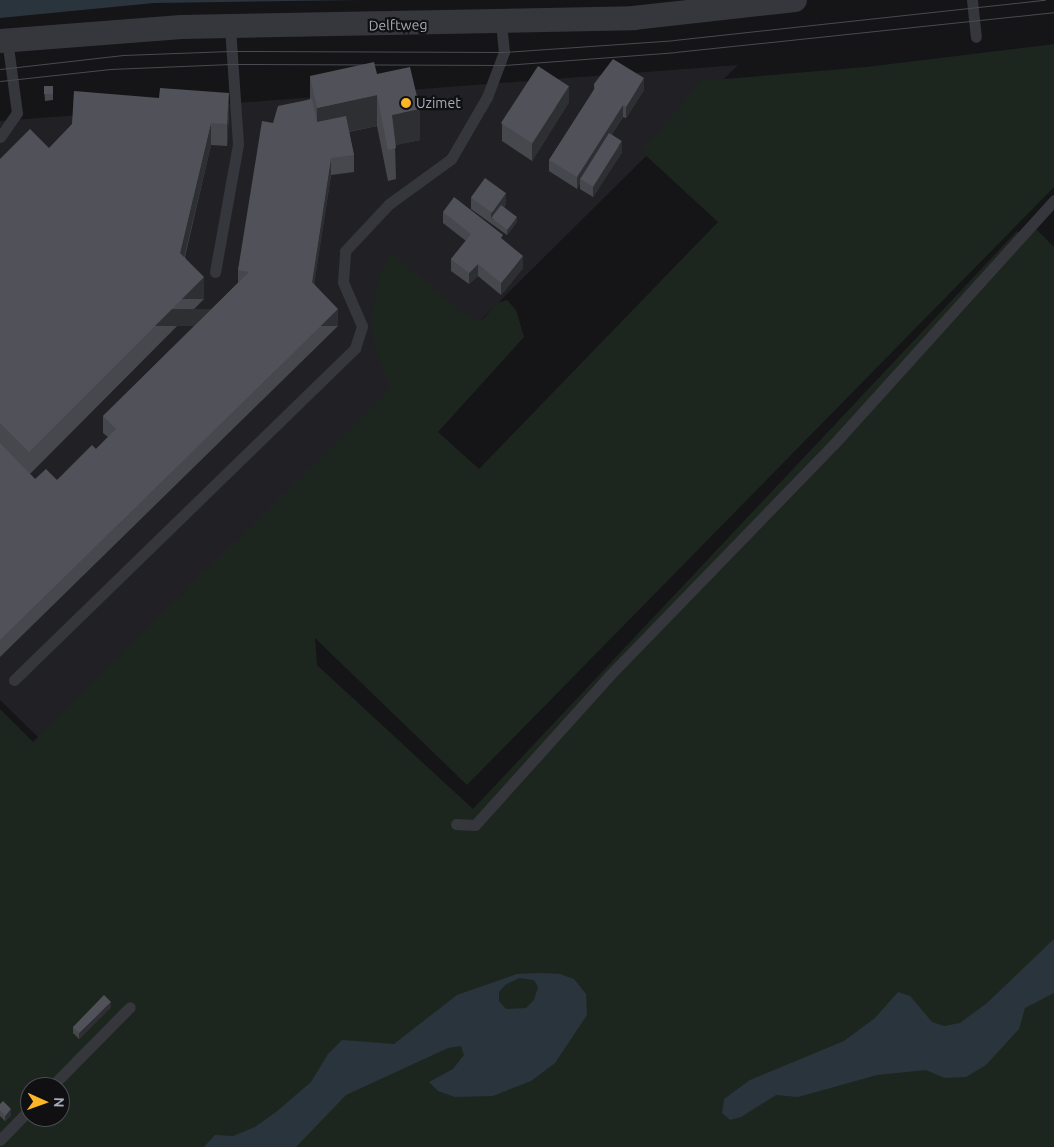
<!DOCTYPE html>
<html>
<head>
<meta charset="utf-8">
<style>
  body { margin:0 }
  #map { position:relative; width:1054px; height:1147px; overflow:hidden; background:#151517; font-family:Ubuntu,sans-serif }
  div>[style] { position:absolute }
  [style*='--x'] { left:calc(var(--x)*1px); top:calc(var(--y)*1px); width:calc(var(--w)*1px); rotate:calc(var(--a)*1deg) }
  .built>* { inset:0; background:#212125 }
  .green>* { inset:0; background:#1d261e }
  .water>* { inset:0; background:#2a343d }
  .service>* { height:11px; margin:-5.5px; padding:0 5.5px; transform-origin:5.5px; border-radius:5.5px; background:#36373d }
  .minor>* { height:24px; margin:-12px; padding:0 12px; transform-origin:12px; border-radius:12px; background:#36373d }
  .tram>* { height:1px; margin:-0.5px; padding:0 0.5px; transform-origin:0.5px; border-radius:0.5px; background:#494b52 }
  .wall>* { inset:0; background:#46484d }
  .shaded-wall>* { inset:0; background:#2e2f33; transform-origin:0 0 }
  .building>* { inset:0; background:#515259; transform-origin:0 0 }
  .dots>* { width:14px; height:14px; translate:-50% -50%; box-sizing:border-box; border:2px solid #101012; border-radius:50% }
  span { translate:-50% -50%; white-space:nowrap; text-align:center; line-height:1.15; -webkit-text-stroke:4.5px #101012; paint-order:stroke }
  .street-label { font-size:14px; color:#a6acb9 }
  .poi-label { font-size:14px; color:#a6acb9 }
  .left { translate:0 -50%; text-align:left }
  .north { position:absolute; left:20px; top:1077px; width:50px; height:50px; box-sizing:border-box; background:#101012; border:1px solid #4c4e55; border-radius:50%; rotate:92deg; font-size:14px; font-weight:700; line-height:20px; text-align:center; color:#a6acb9 }
  .north::after { content:''; display:block; margin:auto; width:18px; height:22px; background:#ffb626; clip-path:polygon(50% 0,100% 100%,50% 72%,0 100%) }
</style>
</head>
<body>
<div id="map">
  <div class="built">
    <i style="clip-path:polygon(738px 65px,393px 407px,45px 744px,0 700px,0 121px)"></i>
  </div>
  <div class="green">
    <i style="clip-path:polygon(evenodd,1054px 44px,1054px 187px,467px 785px,315px 638px,317px 665px,473px 809px,1017px 231px,1025px 238px,1035px 228px,1054px 247px,1054px 1147px,0 1147px,0 709px,33px 742px,391px 388px,374px 345px,372px 319px,378px 279px,391px 253px,462px 313px,477px 321px,483px 319px,497px 303px,507px 300px,516px 310px,524px 337px,438px 432px,479px 469px,718px 222px,642px 152px,701px 81px,866px 67px,1054px 44px,30px 1087px,60px 1087px,60px 1117px,30px 1117px,30px 1087px)"></i>
  </div>
  <div class="water">
    <i style="clip-path:polygon(0 0,362px 0,154px 3px,0 18px)"></i>
    <i style="clip-path:polygon(1054px 939px,1054px 993px,1025px 1008px,1019px 1029px,986px 1065px,966px 1077px,945px 1078px,926px 1070px,877px 1075px,798px 1097px,776px 1095px,741px 1117px,730px 1120px,722px 1113px,724px 1099px,750px 1080px,844px 1041px,875px 1018px,898px 992px,910px 996px,932px 1022px,944px 1026px,960px 1023px,987px 1003px)"></i>
    <i style="clip-path:polygon(evenodd,541px 973px,560px 974px,574px 979px,586px 994px,587px 1015px,555px 1063px,531px 1081px,493px 1096px,455px 1097px,438px 1091px,429px 1082px,453px 1069px,464px 1055px,461px 1046px,448px 1048px,346px 1095px,296px 1147px,204px 1147px,215px 1135px,233px 1136px,255px 1127px,276px 1112px,311px 1082px,328px 1054px,342px 1040px,394px 1044px,457px 995px,517px 974px,541px 973px,519px 978px,534px 980px,538px 987px,534px 1000px,526px 1008px,506px 1009px,499px 1001px,499px 992px,505px 985px,519px 978px)"></i>
  </div>
  <div class="service">
    <i style="--x:972;--y:0;--w:37;--a:84"></i>
    <i style="--x:0;--y:137;--w:29;--a:-55"></i>
    <i style="--x:17;--y:113;--w:75;--a:-97.7"></i>
    <i style="--x:215;--y:272;--w:130;--a:-79.8"></i>
    <i style="--x:238;--y:144;--w:118;--a:-93.9"></i>
    <i style="--x:14;--y:680;--w:476;--a:-44.2"></i>
    <i style="--x:355;--y:348;--w:23;--a:-72"></i>
    <i style="--x:362;--y:326;--w:48;--a:-113.4"></i>
    <i style="--x:343;--y:282;--w:31;--a:-86"></i>
    <i style="--x:345;--y:251;--w:64;--a:-46.9"></i>
    <i style="--x:389;--y:204;--w:77;--a:-36"></i>
    <i style="--x:451;--y:159;--w:72;--a:-59.9"></i>
    <i style="--x:487;--y:97;--w:48;--a:-69.3"></i>
    <i style="--x:504;--y:52;--w:30;--a:-96"></i>
    <i style="--x:456;--y:824;--w:19;--a:3"></i>
    <i style="--x:475;--y:825;--w:200;--a:-48"></i>
    <i style="--x:609;--y:676;--w:322;--a:-45.9"></i>
    <i style="--x:833;--y:445;--w:330;--a:-47.9"></i>
    <i style="--x:51;--y:1087;--w:112;--a:-45.4"></i>
    <i style="--x:0;--y:1140;--w:43;--a:-45.9"></i>
  </div>
  <div class="minor">
    <i style="--x:0;--y:41;--w:182;--a:-4.4"></i>
    <i style="--x:181;--y:27;--w:452;--a:-1.1"></i>
    <i style="--x:633;--y:18;--w:163;--a:-6.3"></i>
  </div>
  <div class="tram">
    <i style="--x:0;--y:69;--w:124;--a:-6.5"></i>
    <i style="--x:123;--y:55;--w:107;--a:-2.1"></i>
    <i style="--x:230;--y:51;--w:274;--a:0.2"></i>
    <i style="--x:504;--y:52;--w:170;--a:-4"></i>
    <i style="--x:674;--y:40;--w:373;--a:-6.2"></i>
    <i style="--x:0;--y:81;--w:111;--a:-6.2"></i>
    <i style="--x:110;--y:69;--w:121;--a:-2.4"></i>
    <i style="--x:231;--y:64;--w:273;--a:0.2"></i>
    <i style="--x:504;--y:65;--w:171;--a:-4.3"></i>
    <i style="--x:675;--y:52;--w:381;--a:-6"></i>
  </div>
  <div class="wall">
    <i style="clip-path:polygon(377px 74px,420px 140px,395px 145px,396px 179px,388px 181px,377px 126px,349px 132px,354px 155px,354px 172px,331px 175px,314px 284px,338px 326px,0 657px,0 159px,49px 148px,229px 115px,227px 146px,211px 145px,185px 257px,204px 299px,30px 474px,35px 479px,57px 480px,96px 449px,108px 437px,103px 433px,103px 416px,238px 283px,238px 270px,273px 123px,310px 99px,310px 76px)"></i>
    <i style="clip-path:polygon(594px 84px,644px 90px,626px 118px,623px 117px,612px 134px,622px 152px,593px 197px,580px 189px,580px 183px,577px 189px,549px 171px,549px 160px,594px 90px)"></i>
    <i style="clip-path:polygon(44px 87px,53px 94px,53px 100px,45px 101px)"></i>
    <i style="clip-path:polygon(569px 102px,532px 161px,502px 141px,502px 124px)"></i>
    <i style="clip-path:polygon(471px 198px,506px 204px,504px 207px,517px 222px,507px 235px,471px 209px)"></i>
    <i style="clip-path:polygon(443px 212px,503px 240px,523px 268px,501px 295px,478px 276px,469px 284px,451px 271px,451px 259px,466px 241px,443px 223px)"></i>
    <i style="clip-path:polygon(111px 1007px,79px 1039px,73px 1033px,73px 1027px)"></i>
    <i style="clip-path:polygon(0 1104px,11px 1115px,5px 1121px,0 1116px)"></i>
  </div>
  <div class="shaded-wall">
    <i style="clip-path:polygon(644px 78px,644px 90px,626px 118px,626px 107px)"></i>
    <i style="clip-path:polygon(569px 86px,569px 102px,532px 161px,532px 144px)"></i>
    <i style="clip-path:polygon(229px 93px,229px 115px,227px 146px,227px 124px)"></i>
    <i style="clip-path:polygon(377px 95px,377px 126px,317px 138px,317px 108px)"></i>
    <i style="clip-path:polygon(623px 105px,623px 117px,583px 179px,580px 178px,580px 183px,577px 189px,577px 177px)"></i>
    <i style="clip-path:polygon(420px 109px,420px 140px,392px 146px,392px 115px)"></i>
    <i style="clip-path:polygon(211px 123px,211px 145px,180px 275px,180px 253px)"></i>
    <i style="clip-path:polygon(622px 141px,622px 152px,593px 197px,593px 186px)"></i>
    <i style="clip-path:polygon(331px 158px,331px 175px,312px 299px,312px 282px)"></i>
    <i style="clip-path:polygon(506px 193px,506px 204px,494px 220px,491px 218px,491px 213px)"></i>
    <i style="clip-path:polygon(517px 217px,517px 222px,507px 235px,507px 230px)"></i>
    <i style="clip-path:polygon(523px 256px,523px 268px,501px 295px,501px 283px)"></i>
    <i style="clip-path:polygon(478px 264px,478px 276px,469px 284px,469px 273px)"></i>
    <i style="left:204px;top:277px;width:22px;height:247px;rotate:90deg"></i>
    <i style="left:338px;top:309px;width:17px;height:473px;rotate:90deg"></i>
    <i style="clip-path:polygon(111px 1002px,111px 1007px,79px 1039px,79px 1033px)"></i>
    <i style="clip-path:polygon(11px 1109px,11px 1115px,5px 1121px,5px 1116px)"></i>
  </div>
  <div class="building">
    <i style="clip-path:polygon(613px 59px,644px 78px,626px 107px,623px 105px,577px 177px,549px 160px,595px 88px,594px 84px)"></i>
    <i style="clip-path:polygon(374px 62px,377px 74px,410px 67px,420px 109px,392px 115px,396px 148px,388px 150px,377px 95px,317px 108px,310px 76px)"></i>
    <i style="left:538px;top:66px;width:37px;height:68px;rotate:33deg"></i>
    <i style="left:53px;top:86px;width:8px;height:9px;rotate:90deg"></i>
    <i style="clip-path:polygon(160px 88px,229px 93px,227px 124px,211px 123px,180px 253px,204px 277px,29px 452px,0 423px,0 159px,30px 129px,49px 148px,72px 124px,74px 91px,159px 98px)"></i>
    <i style="clip-path:polygon(312px 99px,317px 122px,346px 116px,354px 155px,331px 158px,312px 282px,338px 309px,0 640px,0 443px,35px 479px,46px 469px,57px 480px,92px 445px,96px 449px,116px 429px,103px 416px,249px 272px,238px 270px,262px 121px,273px 123px,278px 106px)"></i>
    <i style="left:609px;top:133px;width:15px;height:54px;rotate:32deg"></i>
    <i style="left:485px;top:178px;width:26px;height:24px;rotate:36deg"></i>
    <i style="clip-path:polygon(454px 197px,503px 235px,501px 238px,523px 256px,501px 283px,478px 264px,469px 273px,451px 259px,471px 234px,443px 212px)"></i>
    <i style="left:501px;top:205px;width:20px;height:16px;rotate:37deg"></i>
    <i style="clip-path:polygon(104px 995px,111px 1002px,79px 1033px,73px 1027px)"></i>
    <i style="clip-path:polygon(3px 1101px,11px 1109px,5px 1116px,0 1110px,0 1104px)"></i>
  </div>
  <div class="dots">
    <i style="left:406px;top:103px;background:#ffb626"></i>
  </div>
  <div class="street-label">
    <span style="left:398px;top:25px;rotate:-1deg">Delftweg</span>
  </div>
  <div class="poi-label">
    <span class="left" style="left:416px;top:103px">Uzimet</span>
  </div>
  <div class="north">N</div>
</div>
</body>
</html>
